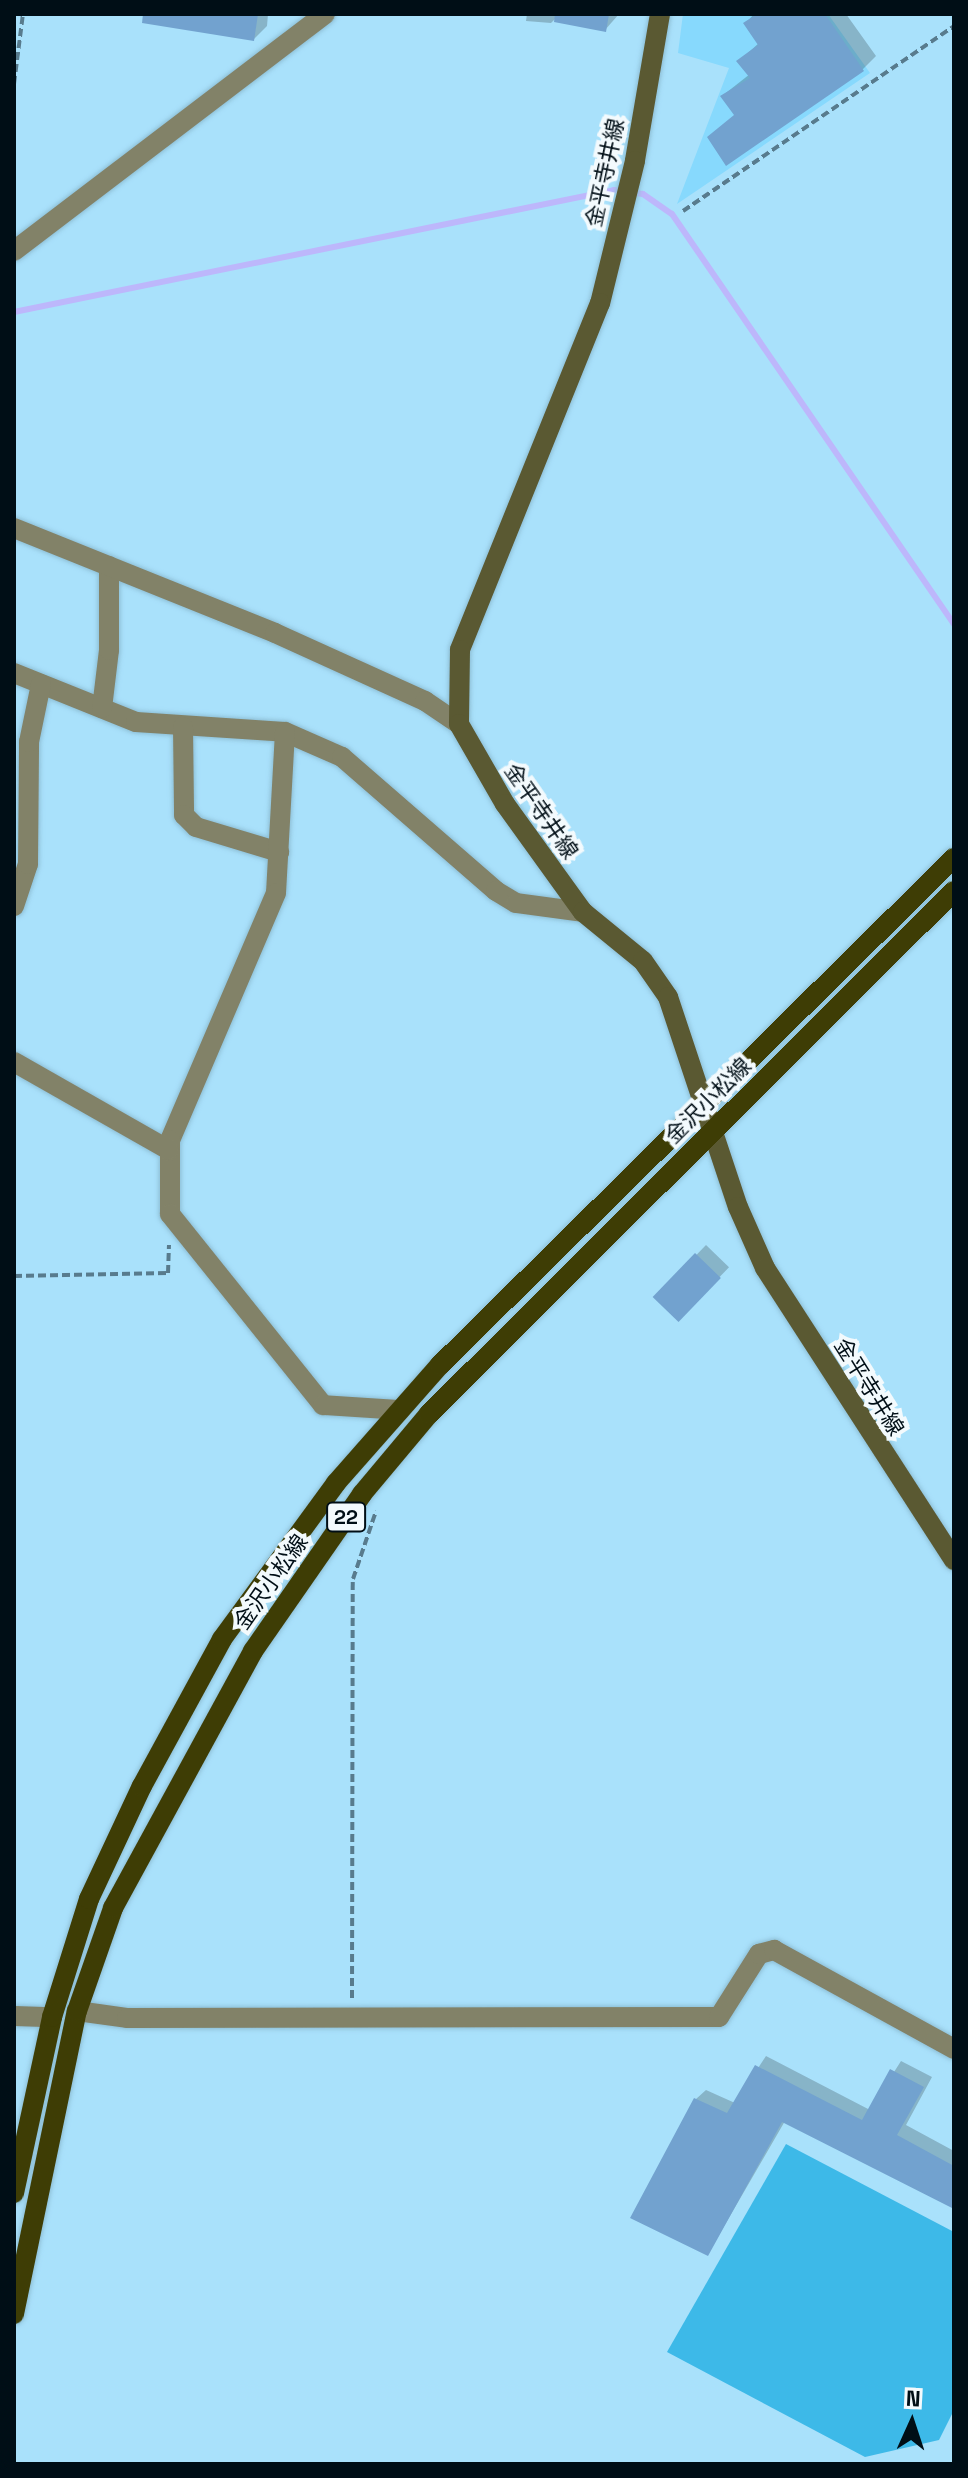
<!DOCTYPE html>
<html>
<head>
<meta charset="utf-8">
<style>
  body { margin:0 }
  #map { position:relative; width:968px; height:2478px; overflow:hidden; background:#a9e1fb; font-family:"Space Grotesk","Noto Sans JP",sans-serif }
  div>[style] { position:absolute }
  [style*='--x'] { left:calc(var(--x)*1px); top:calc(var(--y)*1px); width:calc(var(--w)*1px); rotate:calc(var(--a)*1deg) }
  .built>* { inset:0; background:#87d9fd }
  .green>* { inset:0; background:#3db9e8 }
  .shadow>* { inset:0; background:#0003; transform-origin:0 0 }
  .stream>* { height:6px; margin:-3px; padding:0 3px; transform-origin:3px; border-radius:3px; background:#bdb7fb }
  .building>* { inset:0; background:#72a2cf; transform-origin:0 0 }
  .path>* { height:4px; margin-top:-2px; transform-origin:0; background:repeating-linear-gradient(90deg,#587b8d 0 8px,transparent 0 12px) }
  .roads { filter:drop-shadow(0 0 2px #8ebfd6) drop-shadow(0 0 2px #8ebfd6) }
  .minor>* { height:20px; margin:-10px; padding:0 10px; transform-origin:10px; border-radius:10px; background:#828268 }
  .tertiary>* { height:20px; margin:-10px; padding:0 10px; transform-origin:10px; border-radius:10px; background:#828268 }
  .secondary>* { height:20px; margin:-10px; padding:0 10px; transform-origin:10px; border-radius:10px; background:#5a5932 }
  .primary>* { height:20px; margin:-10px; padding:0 10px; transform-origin:10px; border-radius:10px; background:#3e3d05 }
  span { translate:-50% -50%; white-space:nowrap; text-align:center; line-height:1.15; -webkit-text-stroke:8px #f3fafd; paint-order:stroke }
  .shield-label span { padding:2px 6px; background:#f3fafd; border:2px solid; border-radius:6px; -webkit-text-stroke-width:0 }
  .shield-label { font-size:20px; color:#000e16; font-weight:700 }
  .street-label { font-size:22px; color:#000e16 }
  .frame { position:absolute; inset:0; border:16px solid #000e16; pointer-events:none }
  .north { position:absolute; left:872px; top:2382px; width:80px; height:80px; -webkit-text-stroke:6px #f3fafd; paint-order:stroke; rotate:3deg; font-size:22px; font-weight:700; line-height:32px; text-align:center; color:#000e16 }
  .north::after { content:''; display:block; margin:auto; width:28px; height:36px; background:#000e16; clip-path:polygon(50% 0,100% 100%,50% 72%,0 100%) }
</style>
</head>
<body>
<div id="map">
  <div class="built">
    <i style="clip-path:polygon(683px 14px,828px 14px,870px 73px,677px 204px,729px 68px,678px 53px)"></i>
  </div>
  <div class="green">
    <i style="clip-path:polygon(786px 2144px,954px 2232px,954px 2410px,939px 2440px,865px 2457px,667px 2352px)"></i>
  </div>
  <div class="shadow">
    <i style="clip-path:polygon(160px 14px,268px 14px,267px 26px,254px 39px)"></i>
    <i style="clip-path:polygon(527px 14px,560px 14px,551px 23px,526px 21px)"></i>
    <i style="clip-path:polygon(575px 14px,619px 14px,605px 30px)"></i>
    <i style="clip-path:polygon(754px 14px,846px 14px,876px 56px,863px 69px,735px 114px,722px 96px,750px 74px,739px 61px,759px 43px,746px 23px)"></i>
    <i style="left:706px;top:1245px;width:32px;height:72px;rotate:44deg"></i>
    <i style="clip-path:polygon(766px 2056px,870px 2110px,901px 2061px,932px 2077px,906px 2125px,954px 2151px,954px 2207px,785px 2121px,708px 2254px,696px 2099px,706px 2090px,735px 2103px)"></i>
  </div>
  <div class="stream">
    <i style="--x:14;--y:312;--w:612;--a:-11.49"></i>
    <i style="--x:614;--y:190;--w:29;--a:8"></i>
    <i style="--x:643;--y:194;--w:35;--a:35"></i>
    <i style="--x:672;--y:214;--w:498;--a:55.5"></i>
  </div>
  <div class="building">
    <i style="clip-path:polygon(143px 14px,258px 14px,254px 41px,142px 23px)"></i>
    <i style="clip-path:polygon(555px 14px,609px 14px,606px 32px,554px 22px)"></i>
    <i style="clip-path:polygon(757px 14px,825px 14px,864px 71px,726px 166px,707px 137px,734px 115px,720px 96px,750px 78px,736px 61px,758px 45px,743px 23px)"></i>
    <i style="left:695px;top:1253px;width:36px;height:61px;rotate:44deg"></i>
    <i style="clip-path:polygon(755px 2065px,862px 2120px,890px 2069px,924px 2087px,897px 2135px,954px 2166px,954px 2209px,782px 2122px,708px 2256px,630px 2218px,694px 2098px,727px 2113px)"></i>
  </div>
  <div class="path">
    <i style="--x:14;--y:84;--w:71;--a:-82.7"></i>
    <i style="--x:683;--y:211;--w:328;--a:-34.3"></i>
    <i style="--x:14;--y:1276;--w:154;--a:-1.1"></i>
    <i style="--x:168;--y:1273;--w:28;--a:-88"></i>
    <i style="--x:352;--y:1998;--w:419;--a:-89.9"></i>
    <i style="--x:353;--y:1579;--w:72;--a:-71.3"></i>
  </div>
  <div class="roads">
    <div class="minor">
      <i style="--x:14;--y:673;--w:131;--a:21.9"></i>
      <i style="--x:136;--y:722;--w:149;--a:3.8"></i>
      <i style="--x:285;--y:732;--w:62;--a:23.7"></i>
      <i style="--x:342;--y:757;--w:204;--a:41"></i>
      <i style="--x:496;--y:891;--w:23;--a:31"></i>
      <i style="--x:516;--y:903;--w:68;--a:7.7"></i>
      <i style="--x:102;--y:708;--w:58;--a:-83.1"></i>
      <i style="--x:109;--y:650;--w:84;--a:-90"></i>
      <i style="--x:183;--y:727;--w:88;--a:89.3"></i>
      <i style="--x:184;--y:815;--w:17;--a:45"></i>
      <i style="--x:196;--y:827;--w:87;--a:16.8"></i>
      <i style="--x:285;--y:732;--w:161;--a:93.2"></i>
      <i style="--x:276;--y:893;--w:269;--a:113.2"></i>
      <i style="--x:170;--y:1140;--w:74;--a:90"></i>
      <i style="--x:170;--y:1214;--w:245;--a:51.3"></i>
      <i style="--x:323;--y:1405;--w:77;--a:3.7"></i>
      <i style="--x:14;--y:906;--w:44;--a:-71.6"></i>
      <i style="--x:28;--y:864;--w:122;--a:-89.5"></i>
      <i style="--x:29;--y:742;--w:59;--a:-78.3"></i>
      <i style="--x:14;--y:1062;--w:178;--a:29.6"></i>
      <i style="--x:77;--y:2011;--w:50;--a:8"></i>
      <i style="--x:127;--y:2018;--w:592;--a:-0.1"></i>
      <i style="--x:719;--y:2017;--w:75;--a:-57.6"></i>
      <i style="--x:759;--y:1954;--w:16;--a:-15"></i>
      <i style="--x:774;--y:1950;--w:205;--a:28.8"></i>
      <i style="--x:14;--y:2016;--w:38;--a:2"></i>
    </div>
    <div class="tertiary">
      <i style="--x:14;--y:251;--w:391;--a:-37.3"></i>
      <i style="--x:14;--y:528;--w:281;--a:21.9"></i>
      <i style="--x:275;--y:633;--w:165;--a:24.4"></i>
      <i style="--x:425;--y:701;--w:41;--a:34.1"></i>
    </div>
    <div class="secondary">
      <i style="--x:660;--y:14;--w:149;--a:99.7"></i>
      <i style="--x:635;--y:161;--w:146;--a:103.8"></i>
      <i style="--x:600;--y:303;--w:374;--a:112"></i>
      <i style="--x:460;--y:650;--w:74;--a:90.8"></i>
      <i style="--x:459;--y:724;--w:92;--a:60.1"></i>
      <i style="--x:505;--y:804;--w:133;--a:54.2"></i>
      <i style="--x:583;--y:912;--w:77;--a:39.2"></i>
      <i style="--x:643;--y:961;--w:44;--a:55.2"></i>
      <i style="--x:668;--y:997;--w:221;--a:71.6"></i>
      <i style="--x:738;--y:1207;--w:67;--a:66.1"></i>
      <i style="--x:765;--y:1268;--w:348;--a:57.1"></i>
    </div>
    <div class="primary">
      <i style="--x:14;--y:2193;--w:180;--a:-77.8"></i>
      <i style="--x:52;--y:2017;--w:124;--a:-72.6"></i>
      <i style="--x:89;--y:1899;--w:125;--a:-64.9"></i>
      <i style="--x:142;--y:1786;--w:167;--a:-61.4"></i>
      <i style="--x:222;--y:1639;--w:193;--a:-53.8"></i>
      <i style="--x:336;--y:1483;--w:157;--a:-48.6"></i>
      <i style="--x:440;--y:1365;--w:722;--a:-44.61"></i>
      <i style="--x:14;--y:2314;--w:309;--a:-78.3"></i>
      <i style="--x:77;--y:2011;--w:109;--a:-70.7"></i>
      <i style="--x:113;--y:1908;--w:293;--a:-61.4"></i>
      <i style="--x:253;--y:1651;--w:191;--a:-55.2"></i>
      <i style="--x:362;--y:1494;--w:104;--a:-50.1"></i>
      <i style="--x:429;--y:1414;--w:741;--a:-44.89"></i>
    </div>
  </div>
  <div class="shield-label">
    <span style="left:346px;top:1517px">22</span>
  </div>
  <div class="street-label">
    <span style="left:605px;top:173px;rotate:-78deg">金平寺井線</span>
    <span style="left:541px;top:811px;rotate:55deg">金平寺井線</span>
    <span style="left:708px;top:1101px;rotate:-45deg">金沢小松線</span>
    <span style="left:869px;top:1387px;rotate:58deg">金平寺井線</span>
    <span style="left:271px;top:1582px;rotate:-55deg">金沢小松線</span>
  </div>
  <div class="frame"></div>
  <div class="north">N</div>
</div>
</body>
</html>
